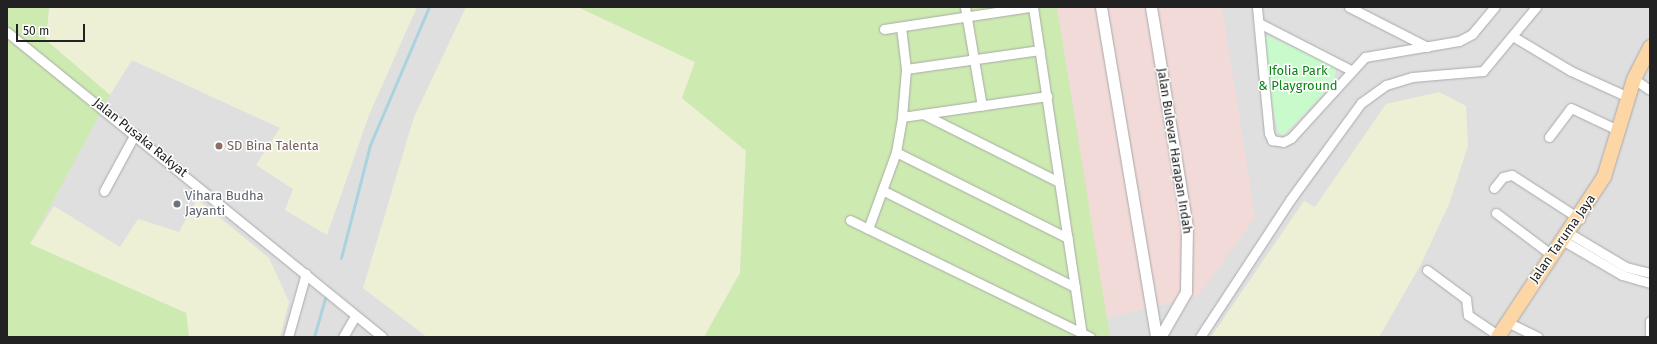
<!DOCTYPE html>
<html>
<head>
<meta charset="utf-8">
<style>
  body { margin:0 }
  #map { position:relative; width:1657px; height:344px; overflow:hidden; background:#f2efe9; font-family:"Fira Sans",sans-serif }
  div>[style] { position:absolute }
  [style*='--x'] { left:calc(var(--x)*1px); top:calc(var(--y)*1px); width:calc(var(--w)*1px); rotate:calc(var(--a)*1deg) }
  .residential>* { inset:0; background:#e0dfdf; transform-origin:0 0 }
  .commercial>* { inset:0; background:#f2dad9 }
  .farmland>* { inset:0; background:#eef0d5 }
  .grass>* { inset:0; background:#cdebb0 }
  .park>* { inset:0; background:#c8facc }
  .stream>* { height:3px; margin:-1.5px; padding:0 1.5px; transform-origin:1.5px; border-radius:1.5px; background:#aad3df }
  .roads { filter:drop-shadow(0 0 1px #a9a9a9) drop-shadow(0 0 1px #a9a9a9) }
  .minor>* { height:9px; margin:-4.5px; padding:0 4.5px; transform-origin:4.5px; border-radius:4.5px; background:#fff }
  .tertiary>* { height:11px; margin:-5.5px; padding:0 5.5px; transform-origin:5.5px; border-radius:5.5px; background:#fff }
  .primary>* { height:14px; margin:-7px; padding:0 7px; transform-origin:7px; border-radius:7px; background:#fcd6a4 }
  .dots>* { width:11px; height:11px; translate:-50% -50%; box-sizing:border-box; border:2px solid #fff; border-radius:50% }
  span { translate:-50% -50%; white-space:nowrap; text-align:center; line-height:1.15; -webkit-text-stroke:3px #fff; paint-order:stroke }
  .park-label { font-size:13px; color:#0c8416 }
  .street-label { font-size:13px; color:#222 }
  .education-label { font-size:13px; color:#785e54 }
  .left { translate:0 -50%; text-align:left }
  .worship-label { font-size:13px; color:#5b616d }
  .frame { position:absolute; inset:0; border:8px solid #222; pointer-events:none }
  .scale { position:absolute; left:16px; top:24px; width:69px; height:18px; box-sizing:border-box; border:2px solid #222; border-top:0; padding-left:5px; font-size:12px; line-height:14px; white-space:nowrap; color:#222; -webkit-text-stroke:3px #fff; paint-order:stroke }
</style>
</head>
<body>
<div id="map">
  <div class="residential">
    <i style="left:7px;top:7px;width:1643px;height:330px"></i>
  </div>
  <div class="commercial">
    <i style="clip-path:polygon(1057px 7px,1222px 7px,1255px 217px,1198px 296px,1106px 318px)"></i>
  </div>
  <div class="farmland">
    <i style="clip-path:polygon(49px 7px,417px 7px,369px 115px,327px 235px,285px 210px,293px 189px,256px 165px,280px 128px,132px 60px,110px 95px,46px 40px)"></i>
    <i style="clip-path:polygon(466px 7px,578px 7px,695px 62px,682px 98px,746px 150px,740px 273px,704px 337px,427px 337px,363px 288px,414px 117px)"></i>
    <i style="clip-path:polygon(1439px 92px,1466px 106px,1468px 146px,1449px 204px,1421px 264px,1379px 337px,1211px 337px,1304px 201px,1315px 207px,1386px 104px)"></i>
    <i style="clip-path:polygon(197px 199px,269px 258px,289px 302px,280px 337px,189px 337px,186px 313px,30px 244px,54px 206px,120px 247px,138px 219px,179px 232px)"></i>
  </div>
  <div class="grass">
    <i style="clip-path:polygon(7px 7px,49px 7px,46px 40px,110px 95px,30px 244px,186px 313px,189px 337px,7px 337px)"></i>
    <i style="clip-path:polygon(578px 7px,1057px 7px,1110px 337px,704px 337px,740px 273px,746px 151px,682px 98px,695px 62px)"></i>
  </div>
  <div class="park">
    <i style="clip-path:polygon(1266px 35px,1333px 65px,1336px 71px,1333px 83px,1284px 135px,1278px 132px,1271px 98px,1263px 39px)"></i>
  </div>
  <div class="stream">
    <i style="--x:341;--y:258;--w:117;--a:-75.6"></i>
    <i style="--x:370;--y:145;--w:150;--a:-66.9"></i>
    <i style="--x:314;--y:337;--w:41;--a:-74.2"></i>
  </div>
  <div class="roads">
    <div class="minor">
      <i style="--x:965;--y:7;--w:100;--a:80.3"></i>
      <i style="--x:1033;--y:7;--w:330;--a:81.5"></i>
      <i style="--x:1257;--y:7;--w:127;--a:84.6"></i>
      <i style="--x:1269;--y:133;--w:8;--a:67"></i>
      <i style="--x:1272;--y:140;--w:11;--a:10"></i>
      <i style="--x:1283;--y:142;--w:9;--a:-27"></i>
      <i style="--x:1291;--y:138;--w:110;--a:-47.6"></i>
      <i style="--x:1365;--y:57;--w:95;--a:-9.7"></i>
      <i style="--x:1459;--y:41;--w:15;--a:-28"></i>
      <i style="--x:1472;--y:34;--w:35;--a:-50"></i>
      <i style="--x:1349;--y:7;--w:88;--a:27.1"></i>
      <i style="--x:1259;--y:23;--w:103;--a:27.1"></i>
      <i style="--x:884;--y:29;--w:147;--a:-8.6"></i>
      <i style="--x:7;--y:32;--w:483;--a:39.1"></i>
      <i style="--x:1514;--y:37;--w:66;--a:30.8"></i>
      <i style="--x:1571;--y:71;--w:63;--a:24.5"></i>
      <i style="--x:906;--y:69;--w:135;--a:-8.1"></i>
      <i style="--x:1634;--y:79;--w:19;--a:35"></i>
      <i style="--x:923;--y:114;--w:152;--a:26.6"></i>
      <i style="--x:902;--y:117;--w:147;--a:-8.2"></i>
      <i style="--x:1549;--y:137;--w:36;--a:-53"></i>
      <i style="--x:1571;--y:108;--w:52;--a:25.1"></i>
      <i style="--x:896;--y:152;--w:192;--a:26.6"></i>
      <i style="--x:1494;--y:188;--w:14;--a:-51"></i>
      <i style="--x:1503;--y:177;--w:9;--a:-13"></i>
      <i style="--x:1512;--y:175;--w:81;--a:32.9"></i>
      <i style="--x:104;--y:191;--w:65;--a:-61.5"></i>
      <i style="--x:884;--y:191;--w:214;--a:26.7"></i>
      <i style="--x:1496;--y:213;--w:70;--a:36.9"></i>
      <i style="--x:850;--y:220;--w:267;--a:26"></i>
      <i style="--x:868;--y:229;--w:82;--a:-70"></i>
      <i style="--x:896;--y:152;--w:36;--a:-80"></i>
      <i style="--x:902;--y:117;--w:48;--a:-85.2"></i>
      <i style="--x:906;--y:69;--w:42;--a:-96.8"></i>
      <i style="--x:1569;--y:233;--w:66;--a:30.8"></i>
      <i style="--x:1626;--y:267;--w:25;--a:14"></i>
      <i style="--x:1564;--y:241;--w:67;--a:30.4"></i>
      <i style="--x:1622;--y:275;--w:29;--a:16"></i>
      <i style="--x:1427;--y:270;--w:49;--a:36.6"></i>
      <i style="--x:1466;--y:299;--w:16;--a:83"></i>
      <i style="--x:1468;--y:315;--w:37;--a:34"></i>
      <i style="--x:1650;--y:321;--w:14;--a:90"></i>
      <i style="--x:1507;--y:322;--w:34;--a:26"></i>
      <i style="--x:288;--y:337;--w:66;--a:-74.3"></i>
      <i style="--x:343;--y:337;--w:24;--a:-60"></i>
      <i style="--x:1200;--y:337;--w:164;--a:-56.7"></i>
      <i style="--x:1290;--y:200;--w:120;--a:-53.8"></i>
      <i style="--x:1361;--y:103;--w:31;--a:-36"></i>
      <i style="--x:1386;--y:85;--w:27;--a:-17"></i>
      <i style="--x:1412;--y:77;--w:71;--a:-4.8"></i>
      <i style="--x:1483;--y:71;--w:83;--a:-50.4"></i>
    </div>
    <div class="tertiary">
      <i style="--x:1101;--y:7;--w:335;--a:80.5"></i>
      <i style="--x:1151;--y:7;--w:223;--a:80.7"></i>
      <i style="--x:1187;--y:227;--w:65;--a:90.9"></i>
      <i style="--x:1186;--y:292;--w:52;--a:120"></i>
    </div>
    <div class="primary">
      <i style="--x:1498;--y:337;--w:192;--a:-56.5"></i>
      <i style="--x:1604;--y:177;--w:102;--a:-73"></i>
      <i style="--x:1634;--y:79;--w:36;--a:-63"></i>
    </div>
  </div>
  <div class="dots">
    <i style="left:219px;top:146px;background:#8d6e63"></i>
    <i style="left:177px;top:204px;background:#6b7280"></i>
  </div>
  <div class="park-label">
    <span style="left:1298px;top:79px">Ifolia Park<br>&amp; Playground</span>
  </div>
  <div class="street-label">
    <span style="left:140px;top:138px;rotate:39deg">Jalan Pusaka Rakyat</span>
    <span style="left:1174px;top:151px;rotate:81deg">Jalan Bulevar Harapan Indah</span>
    <span style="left:1563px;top:239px;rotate:-55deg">Jalan Taruma Jaya</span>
  </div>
  <div class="education-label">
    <span class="left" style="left:227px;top:146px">SD Bina Talenta</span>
  </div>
  <div class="worship-label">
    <span class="left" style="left:185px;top:204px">Vihara Budha<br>Jayanti</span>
  </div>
  <div class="frame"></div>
  <div class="scale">50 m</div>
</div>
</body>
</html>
